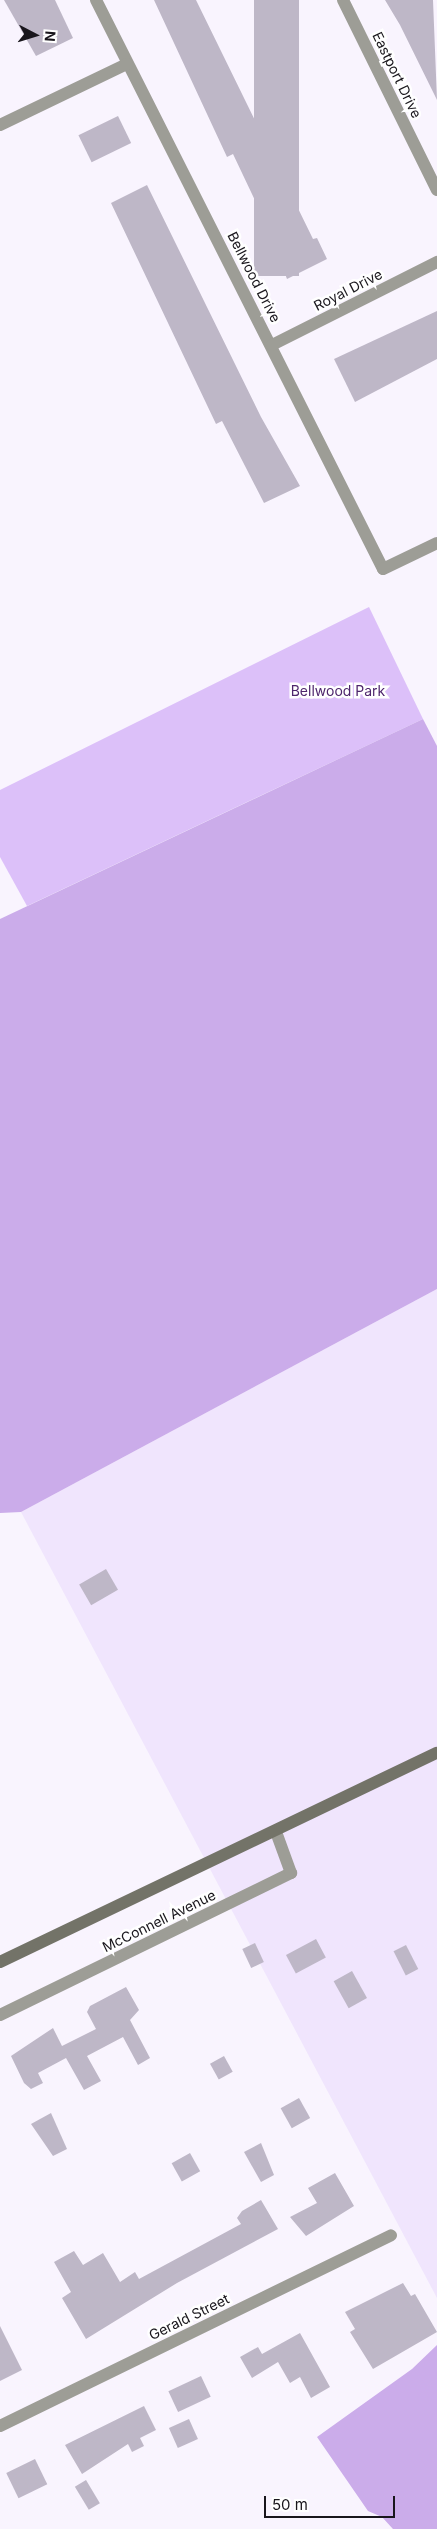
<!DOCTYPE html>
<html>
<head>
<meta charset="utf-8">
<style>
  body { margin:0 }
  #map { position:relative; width:437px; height:2529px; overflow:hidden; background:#f9f4fe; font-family:Inter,sans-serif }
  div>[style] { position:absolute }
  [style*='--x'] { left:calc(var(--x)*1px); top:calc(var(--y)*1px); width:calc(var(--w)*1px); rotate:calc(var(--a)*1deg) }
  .built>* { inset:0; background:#f0e5fd }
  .green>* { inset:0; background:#dcc0f9 }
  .forest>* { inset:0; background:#cbacea }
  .building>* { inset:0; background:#beb7c7; transform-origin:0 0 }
  .minor>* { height:12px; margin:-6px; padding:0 6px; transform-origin:6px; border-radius:6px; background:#9d9d96 }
  .secondary>* { height:12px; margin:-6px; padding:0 6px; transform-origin:6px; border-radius:6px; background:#737368 }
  span { translate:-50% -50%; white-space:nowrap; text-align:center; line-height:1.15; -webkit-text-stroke:5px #fff; paint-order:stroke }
  .street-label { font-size:14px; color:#19161c }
  .park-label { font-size:14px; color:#4e266d }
  .north { position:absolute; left:10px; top:10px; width:50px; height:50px; -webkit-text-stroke:4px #fff; paint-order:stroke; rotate:95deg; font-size:14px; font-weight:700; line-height:20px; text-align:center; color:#19161c }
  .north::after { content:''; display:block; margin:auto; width:18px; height:22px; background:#19161c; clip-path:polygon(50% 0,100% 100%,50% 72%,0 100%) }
  .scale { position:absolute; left:264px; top:2496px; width:131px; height:22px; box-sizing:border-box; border:2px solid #19161c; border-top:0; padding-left:6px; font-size:15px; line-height:18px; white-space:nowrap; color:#19161c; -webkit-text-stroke:4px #fff; paint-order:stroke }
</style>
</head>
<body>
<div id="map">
  <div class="built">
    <i style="clip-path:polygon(437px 1289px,437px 2298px,21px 1512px)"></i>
  </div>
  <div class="green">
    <i style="clip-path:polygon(369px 607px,423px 719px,27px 906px,0 857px,0 790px)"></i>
  </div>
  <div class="forest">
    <i style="clip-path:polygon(423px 719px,437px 746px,437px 1289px,21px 1512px,0 1513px,0 919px)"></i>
    <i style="clip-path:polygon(437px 2345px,437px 2529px,393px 2529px,382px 2517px,368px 2511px,317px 2437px,412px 2369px)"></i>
  </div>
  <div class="building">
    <i style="clip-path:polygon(4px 0,55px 0,73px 38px,36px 56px)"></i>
    <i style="clip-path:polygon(154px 0,196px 0,313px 239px,317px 238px,327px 259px,287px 279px,262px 215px,233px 154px,227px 157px)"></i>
    <i style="left:254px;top:0;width:45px;height:276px"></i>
    <i style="clip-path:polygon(385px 0,433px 0,437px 100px,400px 25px)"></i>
    <i style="left:118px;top:116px;width:30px;height:44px;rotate:64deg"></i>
    <i style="clip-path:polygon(147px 185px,261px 417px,300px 486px,264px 503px,222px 421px,216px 424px,111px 203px)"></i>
    <i style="clip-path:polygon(437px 311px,437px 359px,355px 402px,334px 359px)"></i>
    <i style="left:106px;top:1569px;width:24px;height:31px;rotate:60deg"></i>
    <i style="left:316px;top:1939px;width:21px;height:34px;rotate:62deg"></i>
    <i style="left:255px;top:1943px;width:21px;height:14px;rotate:65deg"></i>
    <i style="left:406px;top:1945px;width:27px;height:14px;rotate:63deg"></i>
    <i style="left:352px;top:1971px;width:31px;height:21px;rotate:61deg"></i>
    <i style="clip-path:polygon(126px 1987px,139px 2010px,130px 2020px,150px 2058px,138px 2065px,123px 2037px,87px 2056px,101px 2081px,84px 2090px,66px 2058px,38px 2073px,43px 2083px,31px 2089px,24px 2083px,11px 2056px,53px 2028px,62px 2046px,96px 2029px,87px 2012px,90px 2006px)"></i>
    <i style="left:224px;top:2056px;width:18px;height:16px;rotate:61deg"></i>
    <i style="left:299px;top:2098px;width:23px;height:21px;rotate:61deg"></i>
    <i style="clip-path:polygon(51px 2113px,67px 2149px,53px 2156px,31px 2124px)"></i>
    <i style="clip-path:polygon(261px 2143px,274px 2175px,261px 2182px,244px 2152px)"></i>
    <i style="left:190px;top:2153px;width:21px;height:21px;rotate:61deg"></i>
    <i style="clip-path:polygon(335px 2173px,354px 2206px,306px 2236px,290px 2217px,317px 2203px,308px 2188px)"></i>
    <i style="clip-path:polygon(261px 2200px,278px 2229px,177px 2283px,86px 2339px,62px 2298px,71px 2292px,54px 2262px,74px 2251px,83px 2265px,103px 2253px,120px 2282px,135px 2272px,139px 2279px,241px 2224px,237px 2218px,242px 2211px)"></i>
    <i style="clip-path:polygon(403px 2283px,411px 2296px,415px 2294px,437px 2332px,373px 2369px,350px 2332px,355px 2329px,345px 2312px)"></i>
    <i style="clip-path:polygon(0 2326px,22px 2370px,0 2381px)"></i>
    <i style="clip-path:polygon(300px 2333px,330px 2387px,311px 2398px,300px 2377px,290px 2383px,278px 2362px,252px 2378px,240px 2357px,258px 2347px,262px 2354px)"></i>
    <i style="left:201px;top:2376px;width:23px;height:36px;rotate:65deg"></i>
    <i style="clip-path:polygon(144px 2406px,156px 2430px,140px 2438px,144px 2446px,132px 2452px,128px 2444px,82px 2474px,65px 2445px)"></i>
    <i style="left:189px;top:2419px;width:22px;height:22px;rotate:66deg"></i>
    <i style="left:35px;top:2459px;width:28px;height:32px;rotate:64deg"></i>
    <i style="left:86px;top:2480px;width:27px;height:13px;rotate:59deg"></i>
  </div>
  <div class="minor">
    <i style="--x:96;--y:0;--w:637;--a:63.23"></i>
    <i style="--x:383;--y:569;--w:60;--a:-25.7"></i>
    <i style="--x:343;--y:0;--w:212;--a:63.7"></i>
    <i style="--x:0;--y:125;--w:141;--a:-25.7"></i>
    <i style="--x:272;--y:345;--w:185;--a:-26.7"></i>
    <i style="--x:0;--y:2015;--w:324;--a:-26"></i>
    <i style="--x:291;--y:1873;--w:44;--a:-110.1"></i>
    <i style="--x:0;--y:2426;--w:435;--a:-26"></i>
  </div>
  <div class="secondary">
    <i style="--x:0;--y:1962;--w:484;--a:-25.6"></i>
  </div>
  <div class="street-label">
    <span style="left:397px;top:75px;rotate:64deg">Eastport Drive</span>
    <span style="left:254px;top:277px;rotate:63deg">Bellwood Drive</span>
    <span style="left:348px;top:290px;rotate:-27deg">Royal Drive</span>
    <span style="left:159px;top:1921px;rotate:-26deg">McConnell Avenue</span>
    <span style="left:189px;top:2317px;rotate:-26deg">Gerald Street</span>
  </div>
  <div class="park-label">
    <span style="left:338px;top:691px">Bellwood Park</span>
  </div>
  <div class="north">N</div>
  <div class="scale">50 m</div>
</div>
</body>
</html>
